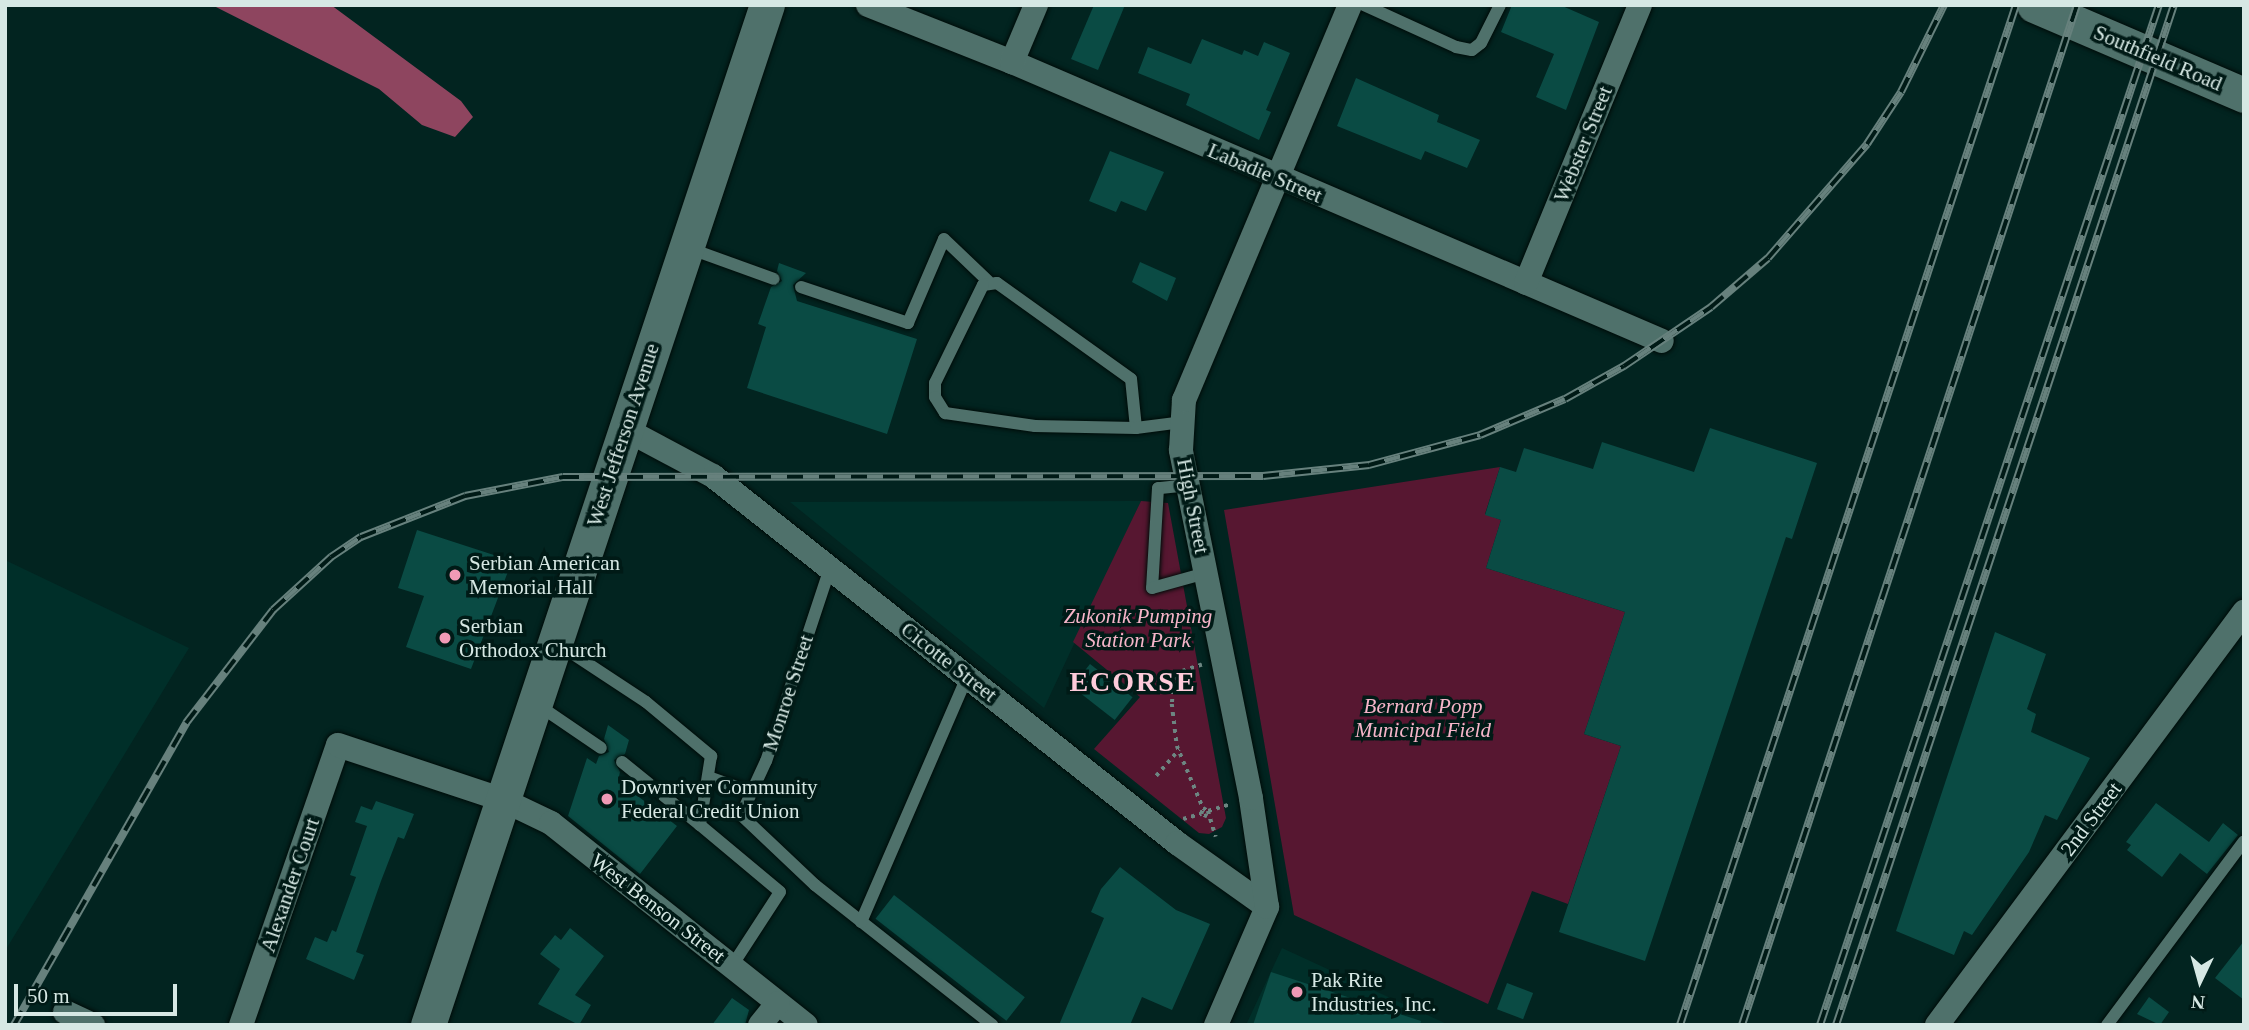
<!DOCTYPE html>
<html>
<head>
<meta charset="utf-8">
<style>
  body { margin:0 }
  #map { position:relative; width:2249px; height:1030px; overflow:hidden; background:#022420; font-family:"Times New Roman",serif }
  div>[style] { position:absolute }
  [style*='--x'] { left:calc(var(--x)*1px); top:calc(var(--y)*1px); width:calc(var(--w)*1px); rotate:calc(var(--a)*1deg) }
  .built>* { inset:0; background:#002f29 }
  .green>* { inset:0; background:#571731 }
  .water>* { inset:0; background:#8e455f }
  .building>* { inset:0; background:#0a4b44; transform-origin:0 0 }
  .path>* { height:3.5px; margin-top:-1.75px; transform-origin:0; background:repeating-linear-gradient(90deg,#6d8682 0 3.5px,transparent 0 8.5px) }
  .roads { filter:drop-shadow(0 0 2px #000c09) drop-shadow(0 0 2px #000c09) }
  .lane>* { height:12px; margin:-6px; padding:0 6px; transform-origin:6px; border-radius:6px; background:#4f716b }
  .street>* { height:24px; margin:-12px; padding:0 12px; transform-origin:12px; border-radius:12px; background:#4f716b }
  .secondary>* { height:35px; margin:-17.5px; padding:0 17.5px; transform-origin:17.5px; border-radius:17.5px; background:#4f716b }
  .rail>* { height:8px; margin-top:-4px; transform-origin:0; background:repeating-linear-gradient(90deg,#001a16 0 16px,#67817d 0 32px); box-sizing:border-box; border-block:2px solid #67817d }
  .dots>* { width:19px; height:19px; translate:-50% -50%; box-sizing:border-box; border:4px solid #001a16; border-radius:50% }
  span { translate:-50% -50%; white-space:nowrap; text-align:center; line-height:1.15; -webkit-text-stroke:7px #001a16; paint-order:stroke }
  .street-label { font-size:21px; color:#d6e8e4 }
  .poi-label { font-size:21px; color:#d6e8e4 }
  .left { translate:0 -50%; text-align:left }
  .park-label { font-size:21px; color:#f6b5c9; font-style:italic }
  .district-label { font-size:28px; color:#fecbda; font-weight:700; letter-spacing:2px }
  .frame { position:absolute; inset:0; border:7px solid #d6e8e4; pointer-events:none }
  .north { position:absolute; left:2165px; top:946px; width:70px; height:70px; -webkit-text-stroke:5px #001a16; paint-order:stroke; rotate:185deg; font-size:19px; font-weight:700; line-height:28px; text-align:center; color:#d6e8e4 }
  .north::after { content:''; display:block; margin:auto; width:24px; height:32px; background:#d6e8e4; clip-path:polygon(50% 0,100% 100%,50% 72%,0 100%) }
  .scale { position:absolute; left:14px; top:984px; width:163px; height:32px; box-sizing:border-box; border:4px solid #d6e8e4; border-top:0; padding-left:9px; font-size:21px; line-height:24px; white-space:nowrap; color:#d6e8e4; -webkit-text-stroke:5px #001a16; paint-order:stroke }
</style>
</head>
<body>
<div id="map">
  <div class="built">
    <i style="clip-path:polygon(1141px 501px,1044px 708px,790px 502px)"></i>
    <i style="clip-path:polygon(5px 560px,189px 648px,5px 951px)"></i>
    <i style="clip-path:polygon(1282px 948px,1449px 1025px,1246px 1025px)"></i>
  </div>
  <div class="green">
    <i style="clip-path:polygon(1500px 467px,1485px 514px,1501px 520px,1486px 568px,1625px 612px,1584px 734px,1621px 746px,1568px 904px,1532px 891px,1488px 1004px,1294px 915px,1224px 510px)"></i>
    <i style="clip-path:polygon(1141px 501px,1168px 503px,1226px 818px,1222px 827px,1209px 834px,1199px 833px,1094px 749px,1140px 697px,1073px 642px)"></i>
  </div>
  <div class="water">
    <i style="clip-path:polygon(212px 5px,331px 5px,461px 101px,473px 117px,455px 137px,422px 125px,379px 89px)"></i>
  </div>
  <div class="building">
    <i style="clip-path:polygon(1094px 5px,1125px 5px,1098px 70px,1071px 59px)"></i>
    <i style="clip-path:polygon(1512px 5px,1560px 5px,1599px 22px,1566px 110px,1536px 97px,1554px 54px,1501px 32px)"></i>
    <i style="clip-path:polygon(1202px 39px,1242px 55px,1244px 50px,1258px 56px,1264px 42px,1290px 53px,1266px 110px,1271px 112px,1259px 140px,1186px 105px,1190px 94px,1138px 73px,1148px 47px,1191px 64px)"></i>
    <i style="clip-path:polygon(1356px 78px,1439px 115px,1437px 122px,1480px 140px,1467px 168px,1425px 151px,1421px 160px,1337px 126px)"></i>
    <i style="clip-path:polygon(1110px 151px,1164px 172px,1146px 211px,1121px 201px,1116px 212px,1089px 201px)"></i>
    <i style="clip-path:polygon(1140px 262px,1176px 278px,1167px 301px,1132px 282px)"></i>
    <i style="clip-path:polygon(779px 263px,806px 273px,793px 285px,797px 301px,917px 339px,887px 434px,747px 388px,766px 327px,758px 324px,771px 287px,782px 281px,777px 271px)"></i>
    <i style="clip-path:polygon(1710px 428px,1817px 463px,1792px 539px,1786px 537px,1645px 961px,1559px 932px,1621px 746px,1584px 734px,1625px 612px,1486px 568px,1501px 520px,1485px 515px,1500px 467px,1516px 472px,1524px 448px,1593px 469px,1602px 442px,1694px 472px)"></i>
    <i style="clip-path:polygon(417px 530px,512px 561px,471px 669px,406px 647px,424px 596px,398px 588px)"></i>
    <i style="clip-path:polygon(1995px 632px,2046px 654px,2027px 709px,2036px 714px,2031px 732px,2090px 758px,2057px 820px,2045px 815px,2029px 852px,1972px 935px,1964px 931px,1954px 955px,1896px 931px)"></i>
    <i style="left:1090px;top:664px;width:54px;height:29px;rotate:38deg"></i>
    <i style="clip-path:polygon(608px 725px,629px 740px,625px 754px,614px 760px,620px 772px,618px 781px,677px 826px,640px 874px,568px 816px,587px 758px,596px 764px,599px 756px,609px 752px,604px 739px)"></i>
    <i style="clip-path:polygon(376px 801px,414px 814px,404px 839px,398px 837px,381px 881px,356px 952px,364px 955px,354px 980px,306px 959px,315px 937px,327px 942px,332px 930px,336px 932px,356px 877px,350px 875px,367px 826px,355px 822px,361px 806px,372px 810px)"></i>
    <i style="clip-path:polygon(2156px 803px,2209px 842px,2223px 823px,2238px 835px,2207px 874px,2180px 853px,2162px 877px,2127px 850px,2131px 845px,2126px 842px)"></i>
    <i style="clip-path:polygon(1120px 867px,1176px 910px,1210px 924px,1172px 1010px,1142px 997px,1130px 1025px,1059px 1025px,1104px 918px,1091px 912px,1101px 889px)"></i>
    <i style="left:894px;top:895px;width:166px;height:30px;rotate:38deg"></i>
    <i style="clip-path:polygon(570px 928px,604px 956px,575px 995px,591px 1005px,579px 1025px,538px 1004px,560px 969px,540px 954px,555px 935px,561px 940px)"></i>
    <i style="clip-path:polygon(2244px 941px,2244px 1000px,2215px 978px)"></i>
    <i style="clip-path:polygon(1271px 972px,1421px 1021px,1420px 1025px,1253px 1025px)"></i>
    <i style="left:1507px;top:983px;width:28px;height:28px;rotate:21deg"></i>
    <i style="clip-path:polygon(2149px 997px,2169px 1012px,2160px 1025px,2137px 1014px)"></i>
    <i style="clip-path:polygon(732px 998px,749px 1010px,745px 1025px,712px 1025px)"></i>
  </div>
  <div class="path">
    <i style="--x:1202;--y:665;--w:20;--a:162"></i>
    <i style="--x:1183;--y:671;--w:14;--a:129"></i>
    <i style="--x:1174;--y:682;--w:22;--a:95"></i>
    <i style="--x:1172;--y:704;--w:42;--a:83.2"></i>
    <i style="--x:1177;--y:746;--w:67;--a:67.2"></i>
    <i style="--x:1156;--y:776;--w:35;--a:-49"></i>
    <i style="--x:1208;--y:811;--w:21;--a:-17"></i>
    <i style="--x:1207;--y:817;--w:7;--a:-153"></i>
    <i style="--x:1201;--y:814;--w:6;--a:-72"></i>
    <i style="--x:1203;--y:808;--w:6;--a:31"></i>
    <i style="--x:1208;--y:811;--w:27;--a:73"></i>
    <i style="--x:1183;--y:819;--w:19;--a:-16"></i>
  </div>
  <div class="roads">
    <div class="lane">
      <i style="--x:1364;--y:5;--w:101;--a:24.5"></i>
      <i style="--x:1456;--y:47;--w:16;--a:11"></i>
      <i style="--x:1472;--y:50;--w:11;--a:-38"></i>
      <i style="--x:1481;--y:43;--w:42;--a:-63.4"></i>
      <i style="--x:688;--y:248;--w:91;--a:19.8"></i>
      <i style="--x:801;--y:287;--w:113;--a:18.6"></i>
      <i style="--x:908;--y:323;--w:91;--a:-66.8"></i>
      <i style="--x:944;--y:239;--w:61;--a:43.7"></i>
      <i style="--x:1136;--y:428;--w:49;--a:-95.8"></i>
      <i style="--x:1131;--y:379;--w:165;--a:-144.4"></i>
      <i style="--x:997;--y:283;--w:14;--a:172"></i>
      <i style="--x:983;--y:285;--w:109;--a:116.1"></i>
      <i style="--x:935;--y:383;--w:14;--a:90"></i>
      <i style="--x:935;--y:397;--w:19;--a:58"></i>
      <i style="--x:945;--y:413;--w:91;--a:8.2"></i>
      <i style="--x:1035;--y:426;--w:101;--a:1.1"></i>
      <i style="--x:1136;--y:428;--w:46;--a:-7.4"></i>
      <i style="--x:1189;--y:485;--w:31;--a:174"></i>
      <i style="--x:1158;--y:488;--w:100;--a:93.4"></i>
      <i style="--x:1152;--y:588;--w:56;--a:-15.5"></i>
      <i style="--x:830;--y:568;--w:203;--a:108.3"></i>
      <i style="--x:766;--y:761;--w:60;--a:114.8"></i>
      <i style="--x:741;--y:815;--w:102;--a:43.4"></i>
      <i style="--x:815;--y:885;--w:226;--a:38.3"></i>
      <i style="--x:558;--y:644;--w:105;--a:33.4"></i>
      <i style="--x:646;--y:702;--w:85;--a:39.7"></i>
      <i style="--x:711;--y:756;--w:70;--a:99.1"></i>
      <i style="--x:700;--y:825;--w:104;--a:39.9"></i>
      <i style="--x:780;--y:892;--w:88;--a:123"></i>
      <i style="--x:538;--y:705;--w:76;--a:34.3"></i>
      <i style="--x:622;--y:762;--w:100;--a:38.9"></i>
      <i style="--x:711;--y:778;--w:42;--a:19.3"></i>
      <i style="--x:861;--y:922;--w:267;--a:-66.6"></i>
      <i style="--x:2107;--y:1025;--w:229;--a:-53.3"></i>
    </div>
    <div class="street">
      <i style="--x:868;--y:5;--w:155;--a:21.6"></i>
      <i style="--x:1012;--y:62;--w:707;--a:23.23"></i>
      <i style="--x:1012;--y:62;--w:62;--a:-67.2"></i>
      <i style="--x:1526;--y:283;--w:300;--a:-67.7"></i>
      <i style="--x:625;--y:429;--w:100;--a:28.1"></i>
      <i style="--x:713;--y:476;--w:592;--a:38.34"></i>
      <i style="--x:1177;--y:843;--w:110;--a:35.4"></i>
      <i style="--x:65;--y:1012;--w:31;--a:25"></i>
      <i style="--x:241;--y:1025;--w:296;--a:-70.9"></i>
      <i style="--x:338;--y:745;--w:174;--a:18.4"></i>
      <i style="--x:503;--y:800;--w:53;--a:25.6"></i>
      <i style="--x:551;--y:823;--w:325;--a:38.4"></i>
      <i style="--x:760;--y:1025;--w:28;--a:-51"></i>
      <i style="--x:1216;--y:1025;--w:129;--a:-66.6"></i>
      <i style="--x:1267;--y:907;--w:110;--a:-98.4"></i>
      <i style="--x:1251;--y:798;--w:355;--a:-101.4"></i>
      <i style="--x:1181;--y:450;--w:50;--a:-86.6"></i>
      <i style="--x:1184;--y:400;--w:428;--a:-67.2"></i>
      <i style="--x:1937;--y:1025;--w:515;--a:-53.38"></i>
    </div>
    <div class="secondary">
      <i style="--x:2034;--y:5;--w:228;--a:23.2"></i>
      <i style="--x:428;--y:1025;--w:1075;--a:-71.62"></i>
    </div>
  </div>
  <div class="rail">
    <i style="--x:14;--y:1025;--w:348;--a:-60.3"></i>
    <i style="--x:186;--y:723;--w:143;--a:-52.4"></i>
    <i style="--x:273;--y:610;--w:79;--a:-42.4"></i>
    <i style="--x:331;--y:557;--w:36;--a:-34"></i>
    <i style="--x:361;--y:537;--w:112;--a:-21.5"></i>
    <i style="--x:465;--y:496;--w:100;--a:-11"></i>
    <i style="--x:563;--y:477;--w:700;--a:-0.08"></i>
    <i style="--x:1263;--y:476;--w:107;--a:-5.9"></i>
    <i style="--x:1369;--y:465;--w:115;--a:-15.1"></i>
    <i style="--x:1480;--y:435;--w:92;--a:-23"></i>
    <i style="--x:1565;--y:399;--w:68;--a:-29.2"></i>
    <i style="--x:1624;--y:366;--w:105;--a:-34.1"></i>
    <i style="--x:1711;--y:307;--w:75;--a:-40.7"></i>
    <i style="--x:1768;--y:258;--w:151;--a:-49"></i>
    <i style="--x:1867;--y:144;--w:62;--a:-56.8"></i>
    <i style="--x:1901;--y:92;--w:97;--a:-63.7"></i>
    <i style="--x:1680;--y:1025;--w:1074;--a:-71.77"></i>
    <i style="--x:1742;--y:1025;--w:1074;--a:-71.82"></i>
    <i style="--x:1820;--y:1025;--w:1075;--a:-71.62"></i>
    <i style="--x:1836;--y:1025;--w:1075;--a:-71.67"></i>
  </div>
  <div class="dots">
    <i style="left:455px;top:575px;background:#f09ab6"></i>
    <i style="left:445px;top:638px;background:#f09ab6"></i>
    <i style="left:607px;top:799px;background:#f09ab6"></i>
    <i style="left:1297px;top:992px;background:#f09ab6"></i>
  </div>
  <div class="street-label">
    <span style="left:2158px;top:58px;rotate:23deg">Southfield Road</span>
    <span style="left:1583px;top:144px;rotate:-68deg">Webster Street</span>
    <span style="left:1265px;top:173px;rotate:23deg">Labadie Street</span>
    <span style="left:623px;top:435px;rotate:-72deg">West Jefferson Avenue</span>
    <span style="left:1193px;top:506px;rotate:79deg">High Street</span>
    <span style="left:949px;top:662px;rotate:38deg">Cicotte Street</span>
    <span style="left:788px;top:693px;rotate:-72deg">Monroe Street</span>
    <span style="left:2091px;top:819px;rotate:-53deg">2nd Street</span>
    <span style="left:290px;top:885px;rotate:-71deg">Alexander Court</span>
    <span style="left:658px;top:908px;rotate:38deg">West Benson Street</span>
  </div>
  <div class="poi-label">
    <span class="left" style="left:469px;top:575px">Serbian American<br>Memorial Hall</span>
    <span class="left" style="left:459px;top:638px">Serbian<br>Orthodox Church</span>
    <span class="left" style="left:621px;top:799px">Downriver Community<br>Federal Credit Union</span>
    <span class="left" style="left:1311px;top:992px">Pak Rite<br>Industries, Inc.</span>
  </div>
  <div class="park-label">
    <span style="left:1138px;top:628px">Zukonik Pumping<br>Station Park</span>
    <span style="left:1423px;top:718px">Bernard Popp<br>Municipal Field</span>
  </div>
  <div class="district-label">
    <span style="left:1133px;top:682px">ECORSE</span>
  </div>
  <div class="frame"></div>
  <div class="north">N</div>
  <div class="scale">50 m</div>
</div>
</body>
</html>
